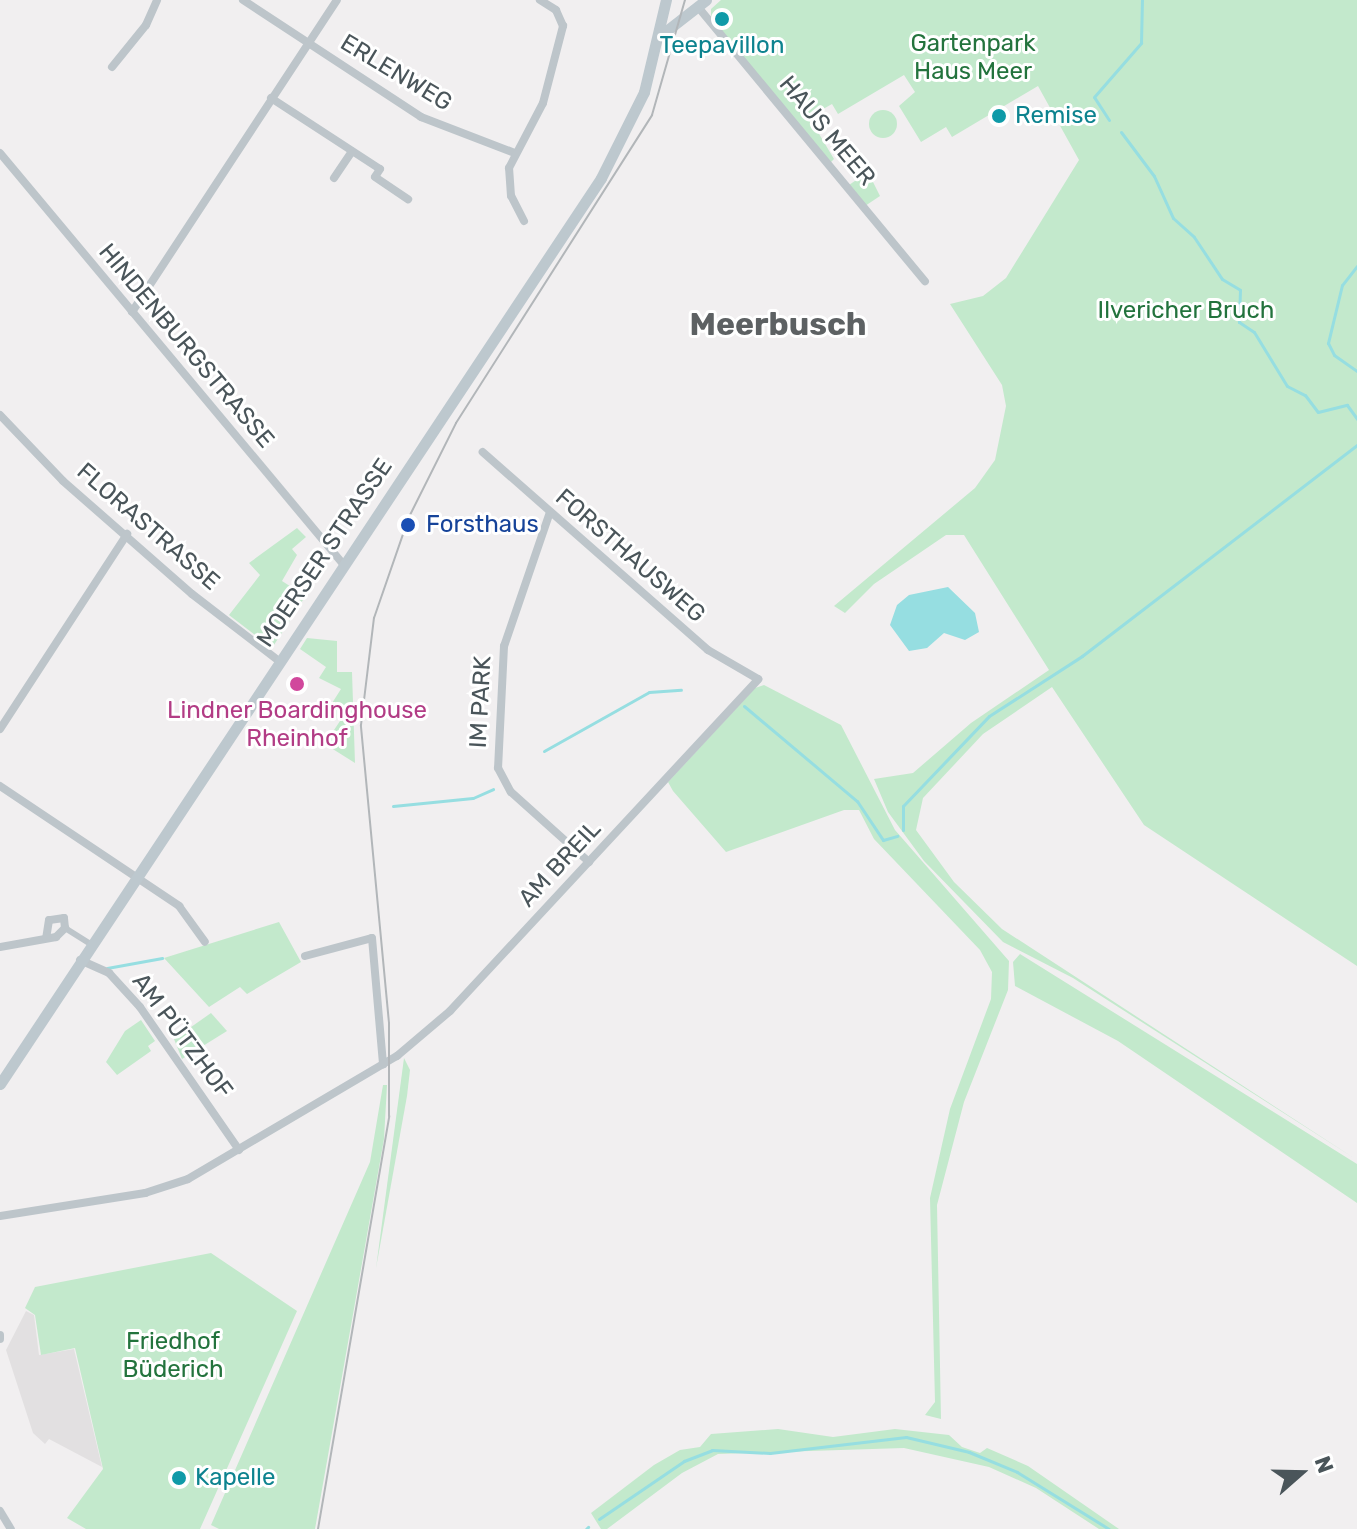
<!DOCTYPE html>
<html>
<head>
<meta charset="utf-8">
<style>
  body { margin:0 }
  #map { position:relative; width:1357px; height:1529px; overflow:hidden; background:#f1eff0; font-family:Rubik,sans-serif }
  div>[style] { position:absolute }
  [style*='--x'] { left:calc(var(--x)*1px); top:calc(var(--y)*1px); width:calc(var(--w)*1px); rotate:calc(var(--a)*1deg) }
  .education>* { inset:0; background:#e2e0e1 }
  .green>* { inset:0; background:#c3e9cc }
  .round { border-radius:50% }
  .water>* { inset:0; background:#96dee1 }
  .stream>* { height:3px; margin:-1.5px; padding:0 1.5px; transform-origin:1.5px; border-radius:1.5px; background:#96dee1 }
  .pedestrian>* { height:6px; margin:-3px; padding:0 3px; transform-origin:3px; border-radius:3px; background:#bdc5ca }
  .minor>* { height:8px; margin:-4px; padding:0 4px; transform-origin:4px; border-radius:4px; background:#bdc5ca }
  .secondary>* { height:11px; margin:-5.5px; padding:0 5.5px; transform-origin:5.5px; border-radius:5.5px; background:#bdc8ce }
  .tram>* { height:2px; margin:-1px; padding:0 1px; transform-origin:1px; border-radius:1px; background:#b2b6b9 }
  .dots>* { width:22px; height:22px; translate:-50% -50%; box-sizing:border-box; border:4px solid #fff; border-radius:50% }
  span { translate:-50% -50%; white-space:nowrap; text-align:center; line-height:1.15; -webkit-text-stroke:6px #fff; paint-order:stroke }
  .park-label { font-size:24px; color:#23733d }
  .culture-label { font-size:24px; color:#0d838f }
  .left { translate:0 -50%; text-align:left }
  .street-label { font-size:24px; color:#4a555a }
  .transit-label { font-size:24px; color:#164399 }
  .hotel-label { font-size:24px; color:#b23c85 }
  .district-label { font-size:32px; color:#5d6163; font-weight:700 }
  .north { position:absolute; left:1261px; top:1433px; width:80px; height:80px; -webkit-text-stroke:6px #fff; paint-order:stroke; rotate:70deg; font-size:22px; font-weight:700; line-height:32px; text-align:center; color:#4a555a }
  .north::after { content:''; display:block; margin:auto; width:28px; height:36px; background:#4a555a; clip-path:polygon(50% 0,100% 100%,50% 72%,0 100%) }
</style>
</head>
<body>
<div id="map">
  <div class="education">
    <i style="clip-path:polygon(26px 1311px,34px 1315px,39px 1355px,74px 1349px,102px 1467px,49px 1439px,45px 1444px,33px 1433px,6px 1350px)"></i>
  </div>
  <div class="green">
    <i style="clip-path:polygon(721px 0,1357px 0,1357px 966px,1144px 825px,1052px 687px,983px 734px,923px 798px,916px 830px,954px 882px,1002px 929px,1357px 1160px,1073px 978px,1003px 942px,924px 861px,888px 812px,874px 779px,913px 773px,971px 723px,1049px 670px,964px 535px,946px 535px,874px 584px,845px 613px,834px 606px,975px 488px,995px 460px,1006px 406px,1002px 385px,950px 304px,983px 296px,1006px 278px,1079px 160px,1038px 86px,952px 137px,946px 127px,921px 142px,899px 106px,915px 92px,904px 75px,838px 114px,832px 104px,809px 117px,834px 159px,829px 164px,711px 19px,711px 9px)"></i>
    <i class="round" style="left:869px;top:110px;width:28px;height:28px"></i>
    <i style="clip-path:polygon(868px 172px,880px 196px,865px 206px,849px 185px)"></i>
    <i style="clip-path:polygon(297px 528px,306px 537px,292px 549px,297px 555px,282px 581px,296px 590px,308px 569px,319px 575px,272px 648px,229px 615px,260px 575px,249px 563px)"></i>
    <i style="clip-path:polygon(307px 638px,337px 641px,337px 672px,352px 672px,355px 763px,320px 741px,324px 733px,330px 736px,340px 721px,327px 711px,341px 689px,319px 678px,326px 667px,300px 649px)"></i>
    <i style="clip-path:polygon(764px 685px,841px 725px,895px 830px,1009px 961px,1008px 990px,964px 1102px,937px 1205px,941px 1419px,925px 1415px,935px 1402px,930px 1198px,950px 1109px,991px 999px,992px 972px,980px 950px,874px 839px,859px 810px,844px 810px,726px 852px,673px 791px,668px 782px,755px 688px)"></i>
    <i style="clip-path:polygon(279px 922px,301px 962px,247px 994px,240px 987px,209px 1007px,164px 958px)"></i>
    <i style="clip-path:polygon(1020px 954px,1357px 1164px,1357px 1203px,1118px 1041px,1015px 986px,1013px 962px)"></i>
    <i style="clip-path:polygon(211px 1013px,227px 1031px,182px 1059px,174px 1039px)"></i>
    <i style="clip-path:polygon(141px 1020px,155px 1041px,148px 1046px,151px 1051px,117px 1075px,106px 1062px,125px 1031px)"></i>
    <i style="clip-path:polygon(404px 1058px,410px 1070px,407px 1096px,376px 1268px)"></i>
    <i style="clip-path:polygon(383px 1085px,387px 1085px,384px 1139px,315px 1529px,219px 1529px,211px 1525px,370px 1162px)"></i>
    <i style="clip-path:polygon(211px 1253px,297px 1311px,200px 1529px,86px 1529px,67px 1518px,103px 1469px,75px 1348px,41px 1355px,35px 1315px,25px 1308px,35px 1287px)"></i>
    <i style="clip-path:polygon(778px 1429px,833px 1437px,895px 1429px,949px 1435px,962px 1447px,980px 1453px,987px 1448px,1028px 1466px,1119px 1529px,1099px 1529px,1036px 1488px,989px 1467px,904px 1448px,718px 1454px,682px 1473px,607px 1529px,601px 1529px,591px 1513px,654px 1465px,680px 1450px,700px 1447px,711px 1434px)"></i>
  </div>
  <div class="water">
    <i style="clip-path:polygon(948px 587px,975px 613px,979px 632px,965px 640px,944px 633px,927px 648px,909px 651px,890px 625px,897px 605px,909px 595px)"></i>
  </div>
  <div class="stream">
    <i style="--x:1109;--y:120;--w:27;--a:-123"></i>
    <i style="--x:1094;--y:97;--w:72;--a:-49"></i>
    <i style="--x:1141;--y:43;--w:43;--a:-88.7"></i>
    <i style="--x:1121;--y:132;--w:55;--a:53.1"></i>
    <i style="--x:1154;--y:176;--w:46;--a:65.7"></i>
    <i style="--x:1173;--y:218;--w:28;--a:42"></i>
    <i style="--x:1194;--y:237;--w:50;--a:56.3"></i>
    <i style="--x:1222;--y:279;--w:21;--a:31"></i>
    <i style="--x:1240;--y:290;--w:32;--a:92"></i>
    <i style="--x:1239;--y:322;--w:18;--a:34"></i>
    <i style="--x:1254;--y:332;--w:63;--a:58.6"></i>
    <i style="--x:1287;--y:386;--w:20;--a:27"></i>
    <i style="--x:1305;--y:395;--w:21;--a:53"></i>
    <i style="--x:1318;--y:412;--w:30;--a:-14"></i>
    <i style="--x:1347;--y:405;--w:17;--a:54"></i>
    <i style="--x:1357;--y:266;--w:24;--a:128"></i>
    <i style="--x:1342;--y:285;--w:60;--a:103.6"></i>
    <i style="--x:1328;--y:343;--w:13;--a:63"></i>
    <i style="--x:1334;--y:355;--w:28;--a:35"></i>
    <i style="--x:744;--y:706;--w:148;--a:40.1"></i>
    <i style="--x:857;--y:801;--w:47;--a:56.3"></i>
    <i style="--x:883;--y:840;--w:15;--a:-16"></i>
    <i style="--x:544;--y:751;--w:120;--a:-29.3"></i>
    <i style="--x:649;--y:692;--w:32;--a:-4"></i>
    <i style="--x:393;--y:806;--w:80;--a:-5.7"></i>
    <i style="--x:473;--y:798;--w:22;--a:-24"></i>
    <i style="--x:903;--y:830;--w:24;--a:-90"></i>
    <i style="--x:903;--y:806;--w:124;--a:-46.3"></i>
    <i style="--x:989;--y:716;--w:111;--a:-32.8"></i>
    <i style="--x:1082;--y:656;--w:347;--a:-37.5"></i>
    <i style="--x:107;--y:968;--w:56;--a:-10.3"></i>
    <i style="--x:599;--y:1519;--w:103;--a:-34.3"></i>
    <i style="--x:684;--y:1461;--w:30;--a:-21"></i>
    <i style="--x:712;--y:1450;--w:58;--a:3"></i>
    <i style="--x:770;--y:1453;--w:137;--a:-6.7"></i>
    <i style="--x:906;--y:1437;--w:65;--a:13.4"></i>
    <i style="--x:969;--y:1452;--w:52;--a:22.6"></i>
    <i style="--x:1017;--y:1472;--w:108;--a:31.8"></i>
    <i style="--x:586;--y:1529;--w:3;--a:-45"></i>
  </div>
  <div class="pedestrian">
    <i style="--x:65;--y:928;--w:31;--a:32"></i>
  </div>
  <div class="minor">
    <i style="--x:243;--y:0;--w:213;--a:33.3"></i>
    <i style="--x:421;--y:117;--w:101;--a:21"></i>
    <i style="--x:698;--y:7;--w:356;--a:50.4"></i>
    <i style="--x:112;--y:67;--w:54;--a:-51"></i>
    <i style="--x:146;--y:25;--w:27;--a:-66"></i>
    <i style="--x:271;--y:98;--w:130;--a:33.1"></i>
    <i style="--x:380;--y:169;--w:9;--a:122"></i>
    <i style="--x:375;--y:177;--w:40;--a:34"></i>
    <i style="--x:0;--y:153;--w:535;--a:50.15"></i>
    <i style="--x:334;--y:178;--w:32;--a:-56"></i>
    <i style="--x:524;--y:221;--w:28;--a:-117"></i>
    <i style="--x:511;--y:196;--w:28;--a:-94"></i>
    <i style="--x:509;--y:168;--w:73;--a:-62.4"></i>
    <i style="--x:543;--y:103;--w:80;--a:-75.4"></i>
    <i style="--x:563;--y:26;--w:17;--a:-114"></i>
    <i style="--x:556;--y:10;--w:19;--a:-148"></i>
    <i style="--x:132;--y:312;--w:373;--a:-56.7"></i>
    <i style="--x:0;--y:415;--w:91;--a:46.3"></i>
    <i style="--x:63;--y:481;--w:171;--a:41.2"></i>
    <i style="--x:192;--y:594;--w:110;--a:37.6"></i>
    <i style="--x:550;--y:512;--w:142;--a:108.9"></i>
    <i style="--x:504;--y:646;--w:122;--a:92.8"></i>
    <i style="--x:498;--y:768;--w:27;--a:62"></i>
    <i style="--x:511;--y:792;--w:105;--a:41.9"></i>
    <i style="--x:0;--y:729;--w:233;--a:-56.9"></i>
    <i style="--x:0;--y:786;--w:216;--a:33.8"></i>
    <i style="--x:179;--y:906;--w:44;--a:54.2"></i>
    <i style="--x:0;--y:947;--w:57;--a:-10.1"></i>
    <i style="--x:56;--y:937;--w:13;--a:-45"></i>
    <i style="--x:65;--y:928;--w:10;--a:-96"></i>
    <i style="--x:64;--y:918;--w:15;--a:172"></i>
    <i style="--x:49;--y:920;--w:18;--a:99"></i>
    <i style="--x:305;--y:956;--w:69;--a:-15"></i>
    <i style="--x:372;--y:938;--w:127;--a:85"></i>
    <i style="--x:80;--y:960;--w:32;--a:24"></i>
    <i style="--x:109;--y:973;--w:46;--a:47.6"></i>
    <i style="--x:140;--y:1007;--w:174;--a:55.3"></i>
    <i style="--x:0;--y:1216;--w:147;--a:-9"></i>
    <i style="--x:145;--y:1193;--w:45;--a:-18"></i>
    <i style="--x:188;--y:1179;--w:243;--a:-30.5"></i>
    <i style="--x:397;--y:1056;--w:70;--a:-40.3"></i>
    <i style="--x:450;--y:1011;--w:453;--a:-47.1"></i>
    <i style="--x:758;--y:679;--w:58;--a:-149.9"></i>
    <i style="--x:708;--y:650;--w:300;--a:-138.7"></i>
    <i style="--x:0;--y:1335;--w:4;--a:90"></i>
    <i style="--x:0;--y:1511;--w:21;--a:59"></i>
  </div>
  <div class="secondary">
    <i style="--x:661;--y:35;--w:57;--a:-37.9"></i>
    <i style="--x:0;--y:1084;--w:1087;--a:-56.44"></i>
    <i style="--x:601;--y:178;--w:96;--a:-63.4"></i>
    <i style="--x:644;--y:92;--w:95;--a:-76.6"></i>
  </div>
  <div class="tram">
    <i style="--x:318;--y:1529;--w:419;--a:-80.2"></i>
    <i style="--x:389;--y:1116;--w:93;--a:-90"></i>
    <i style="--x:389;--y:1023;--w:299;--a:-95.4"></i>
    <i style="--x:361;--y:725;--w:108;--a:-83.1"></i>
    <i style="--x:374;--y:618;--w:107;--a:-70.9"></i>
    <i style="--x:409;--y:517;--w:105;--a:-63.4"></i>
    <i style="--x:456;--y:423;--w:365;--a:-57.5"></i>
    <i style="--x:652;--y:115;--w:120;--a:-74"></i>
  </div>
  <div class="dots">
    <i style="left:722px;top:19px;background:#0f9aa8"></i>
    <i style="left:999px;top:116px;background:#0f9aa8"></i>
    <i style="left:408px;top:525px;background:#1a4fb4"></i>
    <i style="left:297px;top:684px;background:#d1479c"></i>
    <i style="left:179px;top:1478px;background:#0f9aa8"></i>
  </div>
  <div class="park-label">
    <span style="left:973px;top:58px">Gartenpark<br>Haus Meer</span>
    <span style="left:1186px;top:311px">Ilvericher Bruch</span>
    <span style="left:173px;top:1356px">Friedhof<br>Büderich</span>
  </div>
  <div class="culture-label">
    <span style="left:722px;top:46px">Teepavillon</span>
    <span class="left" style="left:1015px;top:116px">Remise</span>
    <span class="left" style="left:195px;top:1478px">Kapelle</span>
  </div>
  <div class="street-label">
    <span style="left:396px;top:73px;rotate:31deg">ERLENWEG</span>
    <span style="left:827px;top:131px;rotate:50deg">HAUS MEER</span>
    <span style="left:186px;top:346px;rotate:50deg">HINDENBURGSTRASSE</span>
    <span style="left:148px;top:527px;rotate:41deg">FLORASTRASSE</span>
    <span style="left:325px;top:553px;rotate:-56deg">MOERSER STRASSE</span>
    <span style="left:630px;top:556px;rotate:41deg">FORSTHAUSWEG</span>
    <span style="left:481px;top:702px;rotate:-87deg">IM PARK</span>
    <span style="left:560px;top:864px;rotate:-47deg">AM BREIL</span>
    <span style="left:182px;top:1036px;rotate:53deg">AM PÜTZHOF</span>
  </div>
  <div class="transit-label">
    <span class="left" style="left:426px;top:525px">Forsthaus</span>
  </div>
  <div class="hotel-label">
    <span style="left:297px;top:725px">Lindner Boardinghouse<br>Rheinhof</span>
  </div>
  <div class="district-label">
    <span style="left:778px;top:324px">Meerbusch</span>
  </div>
  <div class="north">N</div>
</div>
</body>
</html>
